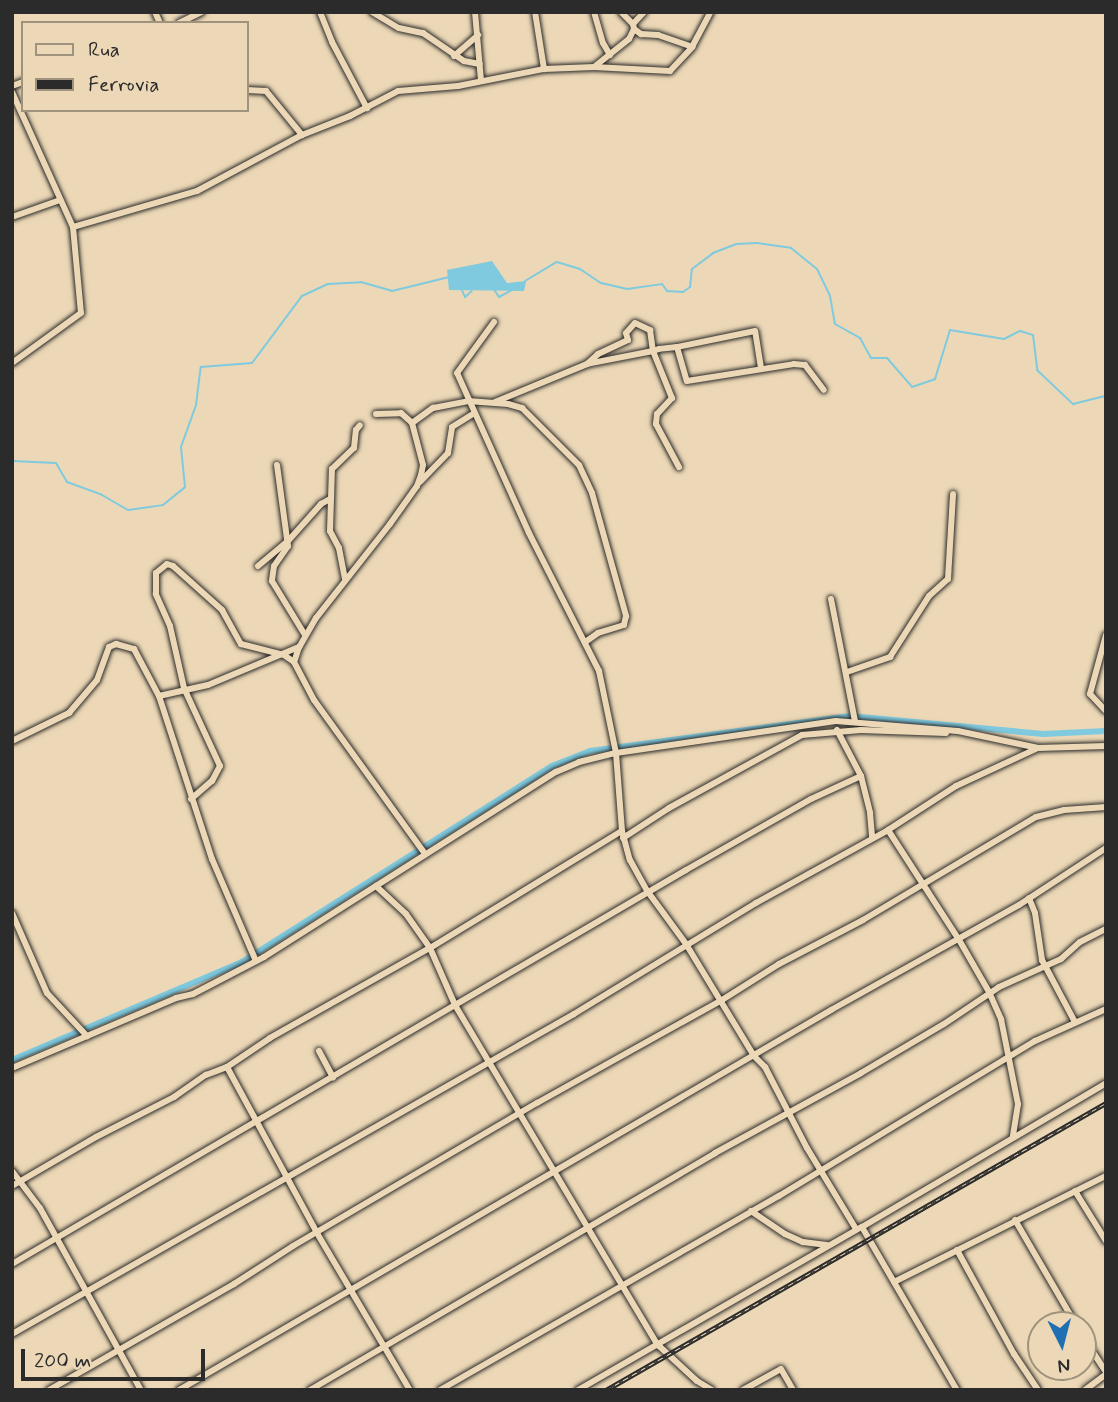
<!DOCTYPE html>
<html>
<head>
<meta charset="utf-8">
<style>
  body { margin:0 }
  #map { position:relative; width:1118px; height:1402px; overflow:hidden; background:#ecd8b6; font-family:Mynerve,sans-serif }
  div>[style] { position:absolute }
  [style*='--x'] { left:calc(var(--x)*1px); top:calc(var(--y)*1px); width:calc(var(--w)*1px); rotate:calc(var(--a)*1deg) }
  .water>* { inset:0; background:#7fcadf }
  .stream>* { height:2px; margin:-1px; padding:0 1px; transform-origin:1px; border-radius:1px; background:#7fcadf }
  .canal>* { height:6px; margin:-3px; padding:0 3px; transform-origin:3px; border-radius:3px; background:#7fcadf }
  .roads { filter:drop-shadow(0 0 2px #2b2b2b) drop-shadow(0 0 2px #2b2b2b) }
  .minor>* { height:6px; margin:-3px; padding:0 3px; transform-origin:3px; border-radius:3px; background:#ecd8b6 }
  .rail>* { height:4.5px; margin-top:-2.25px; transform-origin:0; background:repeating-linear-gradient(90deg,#ecd8b6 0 5px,#2b2b2b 0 10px); box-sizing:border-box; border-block:2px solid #2b2b2b }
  span { translate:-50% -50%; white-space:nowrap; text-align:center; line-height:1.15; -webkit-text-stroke:5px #ecd8b6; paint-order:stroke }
  .frame { position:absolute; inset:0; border:14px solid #2b2b2b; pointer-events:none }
  .legend { position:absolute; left:21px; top:21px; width:228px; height:91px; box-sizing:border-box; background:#ecd8b6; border:2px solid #9f937e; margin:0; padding:9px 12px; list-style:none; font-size:21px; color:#2b2b2b }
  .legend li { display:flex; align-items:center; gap:14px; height:35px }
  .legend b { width:35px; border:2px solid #9f937e }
  .north { position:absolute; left:1027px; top:1311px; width:70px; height:70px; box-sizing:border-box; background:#ecd8b6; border:2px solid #9f937e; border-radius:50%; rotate:174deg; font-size:19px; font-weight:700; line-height:28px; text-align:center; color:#2b2b2b }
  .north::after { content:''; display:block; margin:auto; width:24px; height:32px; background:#1f6fb2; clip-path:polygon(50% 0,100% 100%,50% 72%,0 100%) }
  .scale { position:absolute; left:21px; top:1349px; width:184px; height:32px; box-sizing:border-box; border:4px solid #2b2b2b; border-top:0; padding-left:9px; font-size:21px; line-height:24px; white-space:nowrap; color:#2b2b2b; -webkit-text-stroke:5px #ecd8b6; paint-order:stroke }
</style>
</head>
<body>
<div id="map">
  <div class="water">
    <i style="clip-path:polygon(492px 261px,507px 283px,526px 281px,524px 291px,449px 290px,447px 270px)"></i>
  </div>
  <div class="stream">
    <i style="--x:525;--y:281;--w:37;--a:-31"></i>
    <i style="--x:557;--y:262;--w:24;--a:17"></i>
    <i style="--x:580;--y:269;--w:25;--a:34"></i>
    <i style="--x:601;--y:283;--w:27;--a:13"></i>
    <i style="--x:627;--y:289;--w:35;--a:-8"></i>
    <i style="--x:662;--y:284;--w:9;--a:54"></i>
    <i style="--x:667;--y:291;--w:16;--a:4"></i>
    <i style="--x:683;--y:292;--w:9;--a:-36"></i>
    <i style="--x:690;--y:287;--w:18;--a:-84"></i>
    <i style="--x:692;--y:269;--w:26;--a:-37"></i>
    <i style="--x:713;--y:253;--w:25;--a:-21"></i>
    <i style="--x:736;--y:244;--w:21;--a:-3"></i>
    <i style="--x:757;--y:243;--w:34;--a:8"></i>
    <i style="--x:791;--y:248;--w:33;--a:39"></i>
    <i style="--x:817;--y:269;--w:30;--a:64"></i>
    <i style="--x:830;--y:296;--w:28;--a:80"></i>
    <i style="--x:835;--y:324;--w:29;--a:29"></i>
    <i style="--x:860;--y:338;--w:23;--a:61"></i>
    <i style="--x:871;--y:358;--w:16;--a:0"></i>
    <i style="--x:887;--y:358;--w:38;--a:49"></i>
    <i style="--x:912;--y:387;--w:24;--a:-19"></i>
    <i style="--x:935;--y:379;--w:51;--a:-73"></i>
    <i style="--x:950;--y:330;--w:55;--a:9.5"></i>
    <i style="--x:1004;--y:339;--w:18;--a:-27"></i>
    <i style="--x:1020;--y:331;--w:14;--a:17"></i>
    <i style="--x:1033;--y:335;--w:35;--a:83"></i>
    <i style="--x:1037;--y:370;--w:50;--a:43.4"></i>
    <i style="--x:1073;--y:404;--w:34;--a:-14"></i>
    <i style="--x:461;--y:288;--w:10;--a:66"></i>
    <i style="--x:465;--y:297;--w:9;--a:-41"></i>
    <i style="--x:493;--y:288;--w:11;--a:56"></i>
    <i style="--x:499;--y:297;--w:15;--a:-28"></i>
    <i style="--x:12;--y:461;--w:44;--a:2.6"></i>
    <i style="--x:56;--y:463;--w:22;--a:60"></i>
    <i style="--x:67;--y:482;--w:37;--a:20"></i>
    <i style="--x:102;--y:495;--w:30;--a:30"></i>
    <i style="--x:128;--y:510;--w:35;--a:-8"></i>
    <i style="--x:163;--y:505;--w:28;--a:-39"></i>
    <i style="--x:185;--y:487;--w:40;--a:-95.7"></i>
    <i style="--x:181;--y:447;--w:45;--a:-70.3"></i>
    <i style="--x:196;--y:405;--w:38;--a:-83"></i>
    <i style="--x:201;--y:367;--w:51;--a:-4.5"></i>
    <i style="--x:252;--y:363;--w:84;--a:-53.3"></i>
    <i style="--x:302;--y:296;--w:29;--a:-25"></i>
    <i style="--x:328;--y:284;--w:33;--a:-3"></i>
    <i style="--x:361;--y:282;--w:32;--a:16"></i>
    <i style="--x:392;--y:291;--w:59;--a:-13.8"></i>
  </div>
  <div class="canal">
    <i style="--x:12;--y:1060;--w:250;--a:-23.1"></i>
    <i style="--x:242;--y:962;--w:367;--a:-32.3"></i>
    <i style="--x:552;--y:766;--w:41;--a:-21.5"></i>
    <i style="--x:590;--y:751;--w:262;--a:-7.7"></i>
    <i style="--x:850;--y:716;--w:194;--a:5.3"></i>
    <i style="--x:1043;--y:734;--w:63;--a:-2.7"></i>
  </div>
  <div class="roads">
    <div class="minor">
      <i style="--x:155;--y:12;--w:12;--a:66"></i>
      <i style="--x:320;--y:12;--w:32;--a:68"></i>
      <i style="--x:332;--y:42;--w:75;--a:62.1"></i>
      <i style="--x:372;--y:12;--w:31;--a:31"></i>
      <i style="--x:399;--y:28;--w:25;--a:12"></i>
      <i style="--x:423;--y:33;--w:50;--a:34.3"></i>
      <i style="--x:464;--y:61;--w:16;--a:11"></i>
      <i style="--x:475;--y:12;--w:69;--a:85"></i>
      <i style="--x:535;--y:12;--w:58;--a:81"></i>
      <i style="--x:594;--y:12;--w:32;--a:74"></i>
      <i style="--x:603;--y:43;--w:14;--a:60"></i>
      <i style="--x:621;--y:12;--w:17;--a:45"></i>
      <i style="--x:179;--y:23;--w:25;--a:-26"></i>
      <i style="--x:634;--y:29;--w:9;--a:36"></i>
      <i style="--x:641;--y:34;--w:17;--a:3"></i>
      <i style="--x:658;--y:35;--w:36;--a:19"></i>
      <i style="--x:454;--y:56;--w:32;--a:-41"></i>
      <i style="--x:594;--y:67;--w:45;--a:-38.7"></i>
      <i style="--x:629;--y:39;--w:11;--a:-63"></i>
      <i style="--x:634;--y:29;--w:5;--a:-101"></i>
      <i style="--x:633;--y:24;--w:16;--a:-47"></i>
      <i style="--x:12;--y:86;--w:12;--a:-20"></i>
      <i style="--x:247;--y:90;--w:19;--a:3"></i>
      <i style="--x:266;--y:91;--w:57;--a:50.7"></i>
      <i style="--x:12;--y:92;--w:148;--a:65.7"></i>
      <i style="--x:73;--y:227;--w:86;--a:84.7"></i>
      <i style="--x:81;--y:313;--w:85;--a:144.1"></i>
      <i style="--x:12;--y:217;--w:51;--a:-19.5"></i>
      <i style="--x:73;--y:227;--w:129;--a:-16.2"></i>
      <i style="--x:197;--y:191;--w:119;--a:-28.1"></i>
      <i style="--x:302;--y:135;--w:52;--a:-21.6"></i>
      <i style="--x:350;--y:116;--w:54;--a:-27.5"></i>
      <i style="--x:398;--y:91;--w:60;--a:-4.8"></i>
      <i style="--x:458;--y:86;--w:88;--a:-11.2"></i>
      <i style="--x:544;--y:69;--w:50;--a:-2.3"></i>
      <i style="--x:594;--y:67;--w:76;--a:3"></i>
      <i style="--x:670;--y:71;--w:33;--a:-47"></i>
      <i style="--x:692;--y:47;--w:40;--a:-62"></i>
      <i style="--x:677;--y:347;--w:18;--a:174"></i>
      <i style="--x:659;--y:349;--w:6;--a:162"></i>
      <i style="--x:653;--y:351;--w:67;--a:168.9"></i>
      <i style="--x:587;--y:364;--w:15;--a:-42"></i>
      <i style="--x:598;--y:354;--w:33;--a:-25"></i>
      <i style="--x:628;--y:340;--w:7;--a:-106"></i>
      <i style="--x:626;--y:333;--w:13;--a:-48"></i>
      <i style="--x:635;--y:323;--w:17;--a:25"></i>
      <i style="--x:650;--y:330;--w:21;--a:82"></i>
      <i style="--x:653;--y:351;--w:51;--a:68"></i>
      <i style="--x:672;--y:398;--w:22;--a:133"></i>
      <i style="--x:657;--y:414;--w:10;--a:96"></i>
      <i style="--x:656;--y:424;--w:49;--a:61.9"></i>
      <i style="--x:761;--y:368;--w:37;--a:-99"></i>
      <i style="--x:755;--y:331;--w:80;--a:168.4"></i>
      <i style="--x:677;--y:347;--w:35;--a:74"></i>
      <i style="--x:687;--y:381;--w:108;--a:-9"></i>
      <i style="--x:794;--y:364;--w:11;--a:5"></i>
      <i style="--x:805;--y:365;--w:31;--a:53"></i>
      <i style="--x:495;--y:402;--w:100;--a:-22.4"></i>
      <i style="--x:376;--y:414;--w:25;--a:-2"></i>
      <i style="--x:401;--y:413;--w:15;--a:42"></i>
      <i style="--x:412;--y:423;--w:43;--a:75.3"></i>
      <i style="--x:423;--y:465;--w:10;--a:101"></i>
      <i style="--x:421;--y:475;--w:12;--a:110"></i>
      <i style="--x:417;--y:486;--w:47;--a:125.4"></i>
      <i style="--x:390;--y:524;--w:120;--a:128.2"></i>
      <i style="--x:316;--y:618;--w:34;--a:120"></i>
      <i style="--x:299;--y:647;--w:16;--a:108"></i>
      <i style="--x:294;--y:662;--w:43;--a:62.2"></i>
      <i style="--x:314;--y:700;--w:190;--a:54.2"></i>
      <i style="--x:412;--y:423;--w:26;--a:-36"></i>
      <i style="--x:433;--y:408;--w:36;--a:-11"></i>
      <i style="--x:468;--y:401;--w:40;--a:4.3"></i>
      <i style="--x:508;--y:404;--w:15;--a:16"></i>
      <i style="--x:522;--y:408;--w:81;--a:45"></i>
      <i style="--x:579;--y:465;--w:31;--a:65"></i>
      <i style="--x:592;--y:493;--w:128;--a:74.5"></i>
      <i style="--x:626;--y:616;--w:9;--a:103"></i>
      <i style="--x:624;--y:625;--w:27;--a:163"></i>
      <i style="--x:598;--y:633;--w:16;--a:145"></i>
      <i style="--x:277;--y:465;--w:82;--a:82.3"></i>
      <i style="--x:288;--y:546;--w:24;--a:125"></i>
      <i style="--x:274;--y:566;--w:15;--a:98"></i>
      <i style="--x:272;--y:581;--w:63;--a:58.6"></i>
      <i style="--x:420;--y:482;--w:40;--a:-46"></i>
      <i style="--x:448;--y:453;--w:26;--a:-81"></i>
      <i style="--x:452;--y:427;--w:26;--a:-32"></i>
      <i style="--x:258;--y:566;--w:39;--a:-40"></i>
      <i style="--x:288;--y:541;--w:50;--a:-48.3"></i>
      <i style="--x:321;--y:504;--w:10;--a:-29"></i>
      <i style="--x:345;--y:579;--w:32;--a:-101"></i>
      <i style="--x:339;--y:548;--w:19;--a:-118"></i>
      <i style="--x:330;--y:531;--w:62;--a:-88.2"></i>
      <i style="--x:332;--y:469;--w:30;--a:-44"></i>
      <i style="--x:354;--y:448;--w:18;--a:-84"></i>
      <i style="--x:356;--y:430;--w:6;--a:-51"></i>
      <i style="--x:831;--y:599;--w:124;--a:78.9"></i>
      <i style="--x:1106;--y:635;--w:61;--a:105.2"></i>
      <i style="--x:1090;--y:694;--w:23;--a:47"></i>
      <i style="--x:847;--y:672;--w:46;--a:-19.2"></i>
      <i style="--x:890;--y:657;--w:72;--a:-57.4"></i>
      <i style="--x:929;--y:596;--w:25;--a:-42"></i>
      <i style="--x:948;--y:579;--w:85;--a:-86.6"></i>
      <i style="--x:159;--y:696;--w:50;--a:-12.7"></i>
      <i style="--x:208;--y:685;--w:99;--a:-22.7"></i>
      <i style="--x:837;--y:730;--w:52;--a:62.4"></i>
      <i style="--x:861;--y:776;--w:38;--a:76"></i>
      <i style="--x:870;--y:813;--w:25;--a:85"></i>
      <i style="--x:12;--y:741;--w:64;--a:-26.2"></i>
      <i style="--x:69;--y:713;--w:43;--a:-49.7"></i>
      <i style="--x:97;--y:680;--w:35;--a:-70"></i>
      <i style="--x:109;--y:647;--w:8;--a:-23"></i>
      <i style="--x:116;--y:644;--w:19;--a:16"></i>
      <i style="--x:134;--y:649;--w:53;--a:62"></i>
      <i style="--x:159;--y:696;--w:171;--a:72"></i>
      <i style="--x:212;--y:859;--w:111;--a:66.7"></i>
      <i style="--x:191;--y:799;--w:28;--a:-41"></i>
      <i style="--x:212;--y:781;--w:17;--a:-62"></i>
      <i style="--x:220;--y:766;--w:86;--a:-114.8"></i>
      <i style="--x:184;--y:688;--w:64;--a:-102.7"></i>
      <i style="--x:170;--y:626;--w:35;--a:-114"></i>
      <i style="--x:156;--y:594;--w:21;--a:-90"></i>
      <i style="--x:156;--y:573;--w:14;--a:-39"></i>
      <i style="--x:167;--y:564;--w:6;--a:18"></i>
      <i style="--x:173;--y:566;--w:66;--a:41.9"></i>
      <i style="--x:222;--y:610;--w:39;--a:61"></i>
      <i style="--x:241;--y:644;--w:44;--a:14.3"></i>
      <i style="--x:284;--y:655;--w:12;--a:35"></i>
      <i style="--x:888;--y:830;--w:129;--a:57.1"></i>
      <i style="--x:958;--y:938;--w:62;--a:60.1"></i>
      <i style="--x:989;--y:992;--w:30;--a:66"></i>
      <i style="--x:1001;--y:1019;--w:87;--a:78.7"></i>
      <i style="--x:1018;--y:1104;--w:33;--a:99"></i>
      <i style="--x:622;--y:831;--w:30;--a:75"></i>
      <i style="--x:630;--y:860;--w:37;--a:61"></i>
      <i style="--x:648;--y:892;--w:64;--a:53.8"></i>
      <i style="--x:686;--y:944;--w:131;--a:58.7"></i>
      <i style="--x:754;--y:1056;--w:16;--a:45"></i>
      <i style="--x:765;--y:1067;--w:91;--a:62.6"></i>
      <i style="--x:807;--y:1148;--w:95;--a:58.8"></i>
      <i style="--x:623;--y:838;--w:55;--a:-33.1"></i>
      <i style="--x:669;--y:808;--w:152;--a:-28.8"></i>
      <i style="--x:802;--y:735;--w:59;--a:-4.8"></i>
      <i style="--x:861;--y:730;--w:85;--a:2"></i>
      <i style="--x:376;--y:886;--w:41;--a:43"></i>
      <i style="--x:406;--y:914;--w:42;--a:54.8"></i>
      <i style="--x:430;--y:948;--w:62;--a:66.3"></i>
      <i style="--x:455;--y:1005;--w:396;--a:59.2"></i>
      <i style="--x:658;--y:1345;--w:53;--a:42.7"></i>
      <i style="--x:697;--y:1381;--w:17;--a:31"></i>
      <i style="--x:1029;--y:898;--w:16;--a:68"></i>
      <i style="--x:1035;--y:913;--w:48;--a:81.5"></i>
      <i style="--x:1042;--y:960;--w:70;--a:62"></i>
      <i style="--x:12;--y:913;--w:87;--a:66.4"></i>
      <i style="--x:47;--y:993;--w:59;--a:47.1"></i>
      <i style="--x:319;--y:1051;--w:30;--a:62"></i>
      <i style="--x:227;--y:1067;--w:189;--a:61.5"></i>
      <i style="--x:317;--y:1233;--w:182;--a:59.4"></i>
      <i style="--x:12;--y:1068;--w:178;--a:-23.1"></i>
      <i style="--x:176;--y:998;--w:17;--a:-13"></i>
      <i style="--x:193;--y:994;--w:80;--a:-27.5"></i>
      <i style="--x:264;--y:957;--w:346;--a:-32.4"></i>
      <i style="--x:556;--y:772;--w:25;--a:-23"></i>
      <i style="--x:579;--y:762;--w:38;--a:-14"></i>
      <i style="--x:616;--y:753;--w:222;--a:-8.3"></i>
      <i style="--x:836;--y:721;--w:122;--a:4.7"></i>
      <i style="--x:958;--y:731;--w:82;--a:12"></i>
      <i style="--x:1038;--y:748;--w:68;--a:-1.7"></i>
      <i style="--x:12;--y:1171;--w:46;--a:52.9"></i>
      <i style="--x:40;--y:1208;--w:208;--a:61"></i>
      <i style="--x:12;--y:1186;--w:97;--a:-30.3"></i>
      <i style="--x:96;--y:1137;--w:88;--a:-27.1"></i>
      <i style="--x:174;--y:1097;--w:39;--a:-35"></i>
      <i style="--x:206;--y:1075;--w:22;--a:-21"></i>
      <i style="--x:227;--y:1067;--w:52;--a:-34"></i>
      <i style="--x:270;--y:1038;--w:184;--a:-29.4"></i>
      <i style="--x:430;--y:948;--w:225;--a:-31.4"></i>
      <i style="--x:622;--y:831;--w:78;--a:-94.4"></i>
      <i style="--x:616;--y:753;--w:84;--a:-101.7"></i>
      <i style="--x:599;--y:671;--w:155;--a:-116.9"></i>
      <i style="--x:529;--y:533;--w:175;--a:-114.2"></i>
      <i style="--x:457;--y:373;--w:63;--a:-54"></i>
      <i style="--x:1075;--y:1191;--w:59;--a:58.2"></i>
      <i style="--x:751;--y:1211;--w:41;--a:34.1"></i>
      <i style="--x:785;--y:1234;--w:20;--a:24"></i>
      <i style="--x:803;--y:1242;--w:24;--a:7"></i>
      <i style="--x:1015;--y:1220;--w:121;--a:59.8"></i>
      <i style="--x:862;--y:1227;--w:283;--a:-30.5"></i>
      <i style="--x:957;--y:1250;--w:119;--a:61.3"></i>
      <i style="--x:1014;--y:1354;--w:43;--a:56.3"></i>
      <i style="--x:12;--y:1264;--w:781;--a:-30.31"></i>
      <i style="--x:686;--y:870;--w:144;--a:-29.6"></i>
      <i style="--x:811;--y:799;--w:55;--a:-24.7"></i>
      <i style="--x:894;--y:1282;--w:237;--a:-26.6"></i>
      <i style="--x:12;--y:1334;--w:647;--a:-29.66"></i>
      <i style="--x:574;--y:1014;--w:213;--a:-31.4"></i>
      <i style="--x:756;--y:903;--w:151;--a:-28.9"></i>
      <i style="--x:888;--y:830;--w:81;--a:-32.9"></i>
      <i style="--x:956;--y:786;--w:90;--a:-24.9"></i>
      <i style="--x:1083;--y:1337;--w:42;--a:56.7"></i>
      <i style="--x:49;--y:1390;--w:213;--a:-29.8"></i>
      <i style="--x:234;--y:1284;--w:70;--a:-32.8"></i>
      <i style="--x:293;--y:1246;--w:283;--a:-30.4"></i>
      <i style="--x:537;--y:1103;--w:212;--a:-29.1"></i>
      <i style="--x:722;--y:1000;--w:67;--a:-32.3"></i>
      <i style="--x:779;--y:964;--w:95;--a:-27.6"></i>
      <i style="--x:863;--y:920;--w:201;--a:-30.8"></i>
      <i style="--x:1036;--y:817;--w:29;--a:-14"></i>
      <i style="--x:1064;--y:810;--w:42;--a:-4.1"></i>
      <i style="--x:179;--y:1390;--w:755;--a:-30.23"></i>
      <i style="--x:831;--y:1010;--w:215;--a:-29.2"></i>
      <i style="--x:1019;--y:905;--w:104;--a:-33.2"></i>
      <i style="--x:310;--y:1390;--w:469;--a:-30.3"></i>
      <i style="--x:715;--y:1153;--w:166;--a:-28.7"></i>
      <i style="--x:861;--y:1073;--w:96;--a:-30.6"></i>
      <i style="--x:944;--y:1024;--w:66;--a:-33.9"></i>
      <i style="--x:999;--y:987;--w:68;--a:-24.3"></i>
      <i style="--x:1061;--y:959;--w:25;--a:-42"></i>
      <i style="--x:1080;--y:942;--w:29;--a:-27"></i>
      <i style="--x:440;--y:1390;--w:391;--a:-29.8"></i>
      <i style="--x:779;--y:1196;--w:299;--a:-31.2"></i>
      <i style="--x:1035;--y:1041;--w:78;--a:-24.3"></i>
      <i style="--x:578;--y:1390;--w:327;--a:-29.9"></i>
      <i style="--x:862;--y:1227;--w:189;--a:59.8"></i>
      <i style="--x:743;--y:1390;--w:43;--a:-28.9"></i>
      <i style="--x:781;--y:1369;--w:24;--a:60"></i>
      <i style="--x:1085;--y:1390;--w:26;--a:-37"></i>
    </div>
  </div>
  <div class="rail">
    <i style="--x:606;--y:1390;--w:577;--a:-29.86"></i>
  </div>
  <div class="frame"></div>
  <ul class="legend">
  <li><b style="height:9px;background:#ecd8b6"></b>Rua</li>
  <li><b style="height:9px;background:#2b2b2b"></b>Ferrovia</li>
  </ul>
  <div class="north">N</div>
  <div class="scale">200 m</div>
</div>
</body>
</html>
